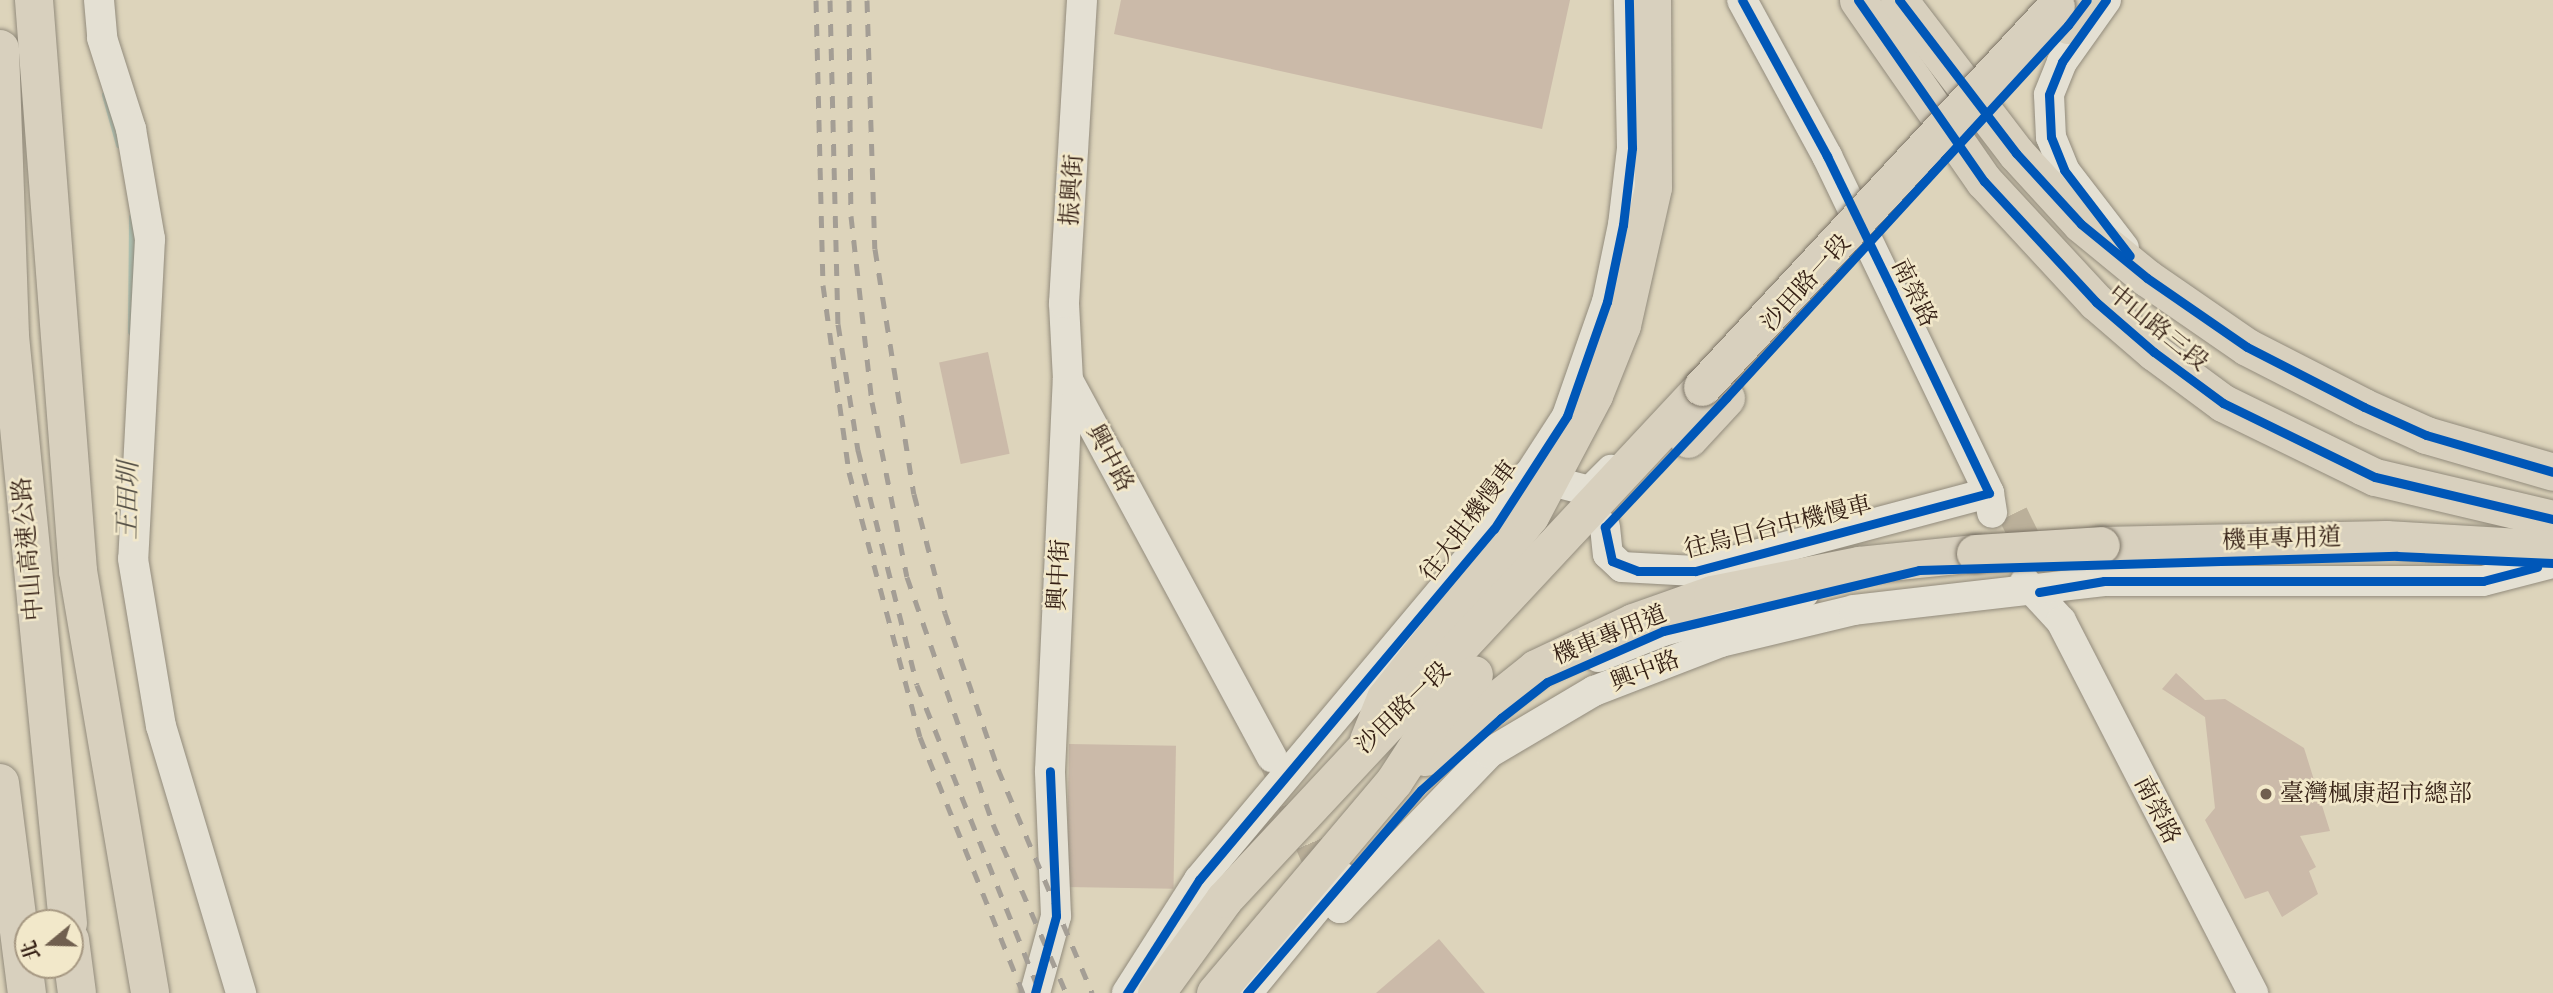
<!DOCTYPE html>
<html>
<head>
<meta charset="utf-8">
<style>
  body { margin:0 }
  #map { position:relative; width:2553px; height:993px; overflow:hidden; background:#ddd4bb; font-family:"IM FELL Double Pica","Noto Serif TC",serif }
  div>[style] { position:absolute }
  [style*='--x'] { left:calc(var(--x)*1px); top:calc(var(--y)*1px); width:calc(var(--w)*1px); rotate:calc(var(--a)*1deg) }
  .stream>* { height:6px; margin:-3px; padding:0 3px; transform-origin:3px; border-radius:3px; background:#adc2b3 }
  .building>* { inset:0; background:#cbbaa9; transform-origin:0 0 }
  .minor-tunnel>* { height:30px; margin-top:-15px; transform-origin:0; background:repeating-linear-gradient(90deg,#bbb09a 0 30px,transparent 0 45px) }
  .roads { filter:drop-shadow(0 0 2px #928b7c) drop-shadow(0 0 2px #928b7c) }
  .minor>* { height:30px; margin:-15px; padding:0 15px; transform-origin:15px; border-radius:15px; background:#e4e0d3 }
  .major>* { height:37px; margin:-18.5px; padding:0 18.5px; transform-origin:18.5px; border-radius:18.5px; background:#d8d0be }
  .highway>* { height:38px; margin:-19px; padding:0 19px; transform-origin:19px; border-radius:19px; background:#d8d0be }
  .rail>* { height:5px; margin-top:-2.5px; transform-origin:0; background:repeating-linear-gradient(90deg,#a49e95 0 12px,transparent 0 24px) }
  .bridges { filter:drop-shadow(0 0 2px #7b7365) drop-shadow(0 0 2px #7b7365) }
  .major-bridge>* { height:37px; margin:-18.5px; padding:0 18.5px; transform-origin:18.5px; border-radius:18.5px; background:#d8d0be }
  .cycleway>* { height:9px; margin:-4.5px; padding:0 4.5px; transform-origin:4.5px; border-radius:4.5px; background:#0057b8 }
  .dots>* { width:19px; height:19px; translate:-50% -50%; box-sizing:border-box; border:4px solid #f2e8ca; border-radius:50% }
  span { translate:-50% -50%; white-space:nowrap; text-align:center; line-height:1.15; -webkit-text-stroke:5px #f2e8ca; paint-order:stroke }
  .street-label { font-size:24px; color:#352015 }
  .poi-label { font-size:24px; color:#352015 }
  .left { translate:0 -50%; text-align:left }
  .water-label { font-size:26px; color:#534e44; font-style:italic }
  .north { position:absolute; left:14px; top:909px; width:70px; height:70px; box-sizing:border-box; background:#f2e8ca; border:2px solid #a69882; border-radius:50%; rotate:251deg; font-size:19px; font-weight:700; line-height:28px; text-align:center; color:#352015 }
  .north::after { content:''; display:block; margin:auto; width:24px; height:32px; background:#705f4f; clip-path:polygon(50% 0,100% 100%,50% 72%,0 100%) }
</style>
</head>
<body>
<div id="map">
  <div class="stream">
    <i style="--x:105;--y:95;--w:52;--a:74.4"></i>
    <i style="--x:131;--y:332;--w:115;--a:-89.5"></i>
  </div>
  <div class="building">
    <i style="clip-path:polygon(1121px 0,1570px 0,1542px 129px,1114px 34px)"></i>
    <i style="left:988px;top:352px;width:104px;height:50px;rotate:78deg"></i>
    <i style="clip-path:polygon(2176px 673px,2205px 700px,2225px 699px,2304px 748px,2330px 831px,2300px 836px,2316px 867px,2309px 871px,2318px 894px,2282px 917px,2268px 891px,2245px 899px,2205px 820px,2215px 808px,2205px 717px,2162px 689px)"></i>
    <i style="left:1069px;top:744px;width:107px;height:143px;rotate:1deg"></i>
    <i style="clip-path:polygon(1439px 939px,1485px 993px,1376px 993px)"></i>
  </div>
  <div class="minor-tunnel">
    <i style="--x:2013;--y:514;--w:73;--a:64.1"></i>
    <i style="--x:1274;--y:761;--w:135;--a:66.5"></i>
  </div>
  <div class="roads">
    <div class="minor">
      <i style="--x:99;--y:0;--w:38;--a:85"></i>
      <i style="--x:102;--y:38;--w:96;--a:72.3"></i>
      <i style="--x:131;--y:129;--w:112;--a:80.2"></i>
      <i style="--x:150;--y:239;--w:320;--a:93"></i>
      <i style="--x:133;--y:559;--w:169;--a:80.5"></i>
      <i style="--x:161;--y:726;--w:279;--a:73.3"></i>
      <i style="--x:1742;--y:0;--w:178;--a:61.4"></i>
      <i style="--x:1827;--y:156;--w:374;--a:64.3"></i>
      <i style="--x:1989;--y:493;--w:20;--a:81"></i>
      <i style="--x:2106;--y:0;--w:76;--a:125.4"></i>
      <i style="--x:2062;--y:62;--w:35;--a:112"></i>
      <i style="--x:2049;--y:95;--w:42;--a:87.3"></i>
      <i style="--x:2051;--y:137;--w:35;--a:68"></i>
      <i style="--x:2064;--y:170;--w:98;--a:52.4"></i>
      <i style="--x:1068;--y:380;--w:429;--a:61.6"></i>
      <i style="--x:1528;--y:475;--w:64;--a:14.5"></i>
      <i style="--x:1590;--y:491;--w:30;--a:-45"></i>
      <i style="--x:1605;--y:527;--w:27;--a:84"></i>
      <i style="--x:1608;--y:554;--w:19;--a:43"></i>
      <i style="--x:1622;--y:567;--w:73;--a:3.1"></i>
      <i style="--x:1695;--y:571;--w:304;--a:-14.9"></i>
      <i style="--x:2025;--y:582;--w:53;--a:47.3"></i>
      <i style="--x:2061;--y:621;--w:419;--a:62.7"></i>
      <i style="--x:1598;--y:657;--w:70;--a:-21.8"></i>
      <i style="--x:1663;--y:631;--w:146;--a:-15.1"></i>
      <i style="--x:1333;--y:897;--w:13;--a:58"></i>
      <i style="--x:1340;--y:908;--w:215;--a:-46.1"></i>
      <i style="--x:1489;--y:753;--w:122;--a:-30.6"></i>
      <i style="--x:1594;--y:691;--w:136;--a:-21.1"></i>
      <i style="--x:1721;--y:642;--w:137;--a:-13.5"></i>
      <i style="--x:1854;--y:610;--w:252;--a:-6.6"></i>
      <i style="--x:2104;--y:581;--w:379;--a:0"></i>
      <i style="--x:2483;--y:581;--w:72;--a:-14.4"></i>
      <i style="--x:1035;--y:993;--w:80;--a:-74.7"></i>
      <i style="--x:1056;--y:916;--w:145;--a:-92.4"></i>
      <i style="--x:1050;--y:771;--w:391;--a:-87.4"></i>
      <i style="--x:1068;--y:380;--w:77;--a:-93"></i>
      <i style="--x:1064;--y:303;--w:304;--a:-86.6"></i>
      <i style="--x:1127;--y:993;--w:134;--a:-57.5"></i>
      <i style="--x:1199;--y:880;--w:459;--a:-50"></i>
      <i style="--x:1494;--y:529;--w:135;--a:-57.1"></i>
      <i style="--x:1567;--y:416;--w:121;--a:-70.7"></i>
      <i style="--x:1607;--y:302;--w:79;--a:-78.3"></i>
      <i style="--x:1623;--y:225;--w:78;--a:-83.3"></i>
      <i style="--x:1632;--y:148;--w:148;--a:-91.2"></i>
      <i style="--x:1247;--y:993;--w:150;--a:-50.7"></i>
    </div>
    <div class="major">
      <i style="--x:1858;--y:0;--w:221;--a:55.2"></i>
      <i style="--x:1984;--y:181;--w:165;--a:47.2"></i>
      <i style="--x:2096;--y:302;--w:77;--a:40.8"></i>
      <i style="--x:2154;--y:352;--w:86;--a:36.5"></i>
      <i style="--x:2223;--y:403;--w:169;--a:26"></i>
      <i style="--x:2375;--y:477;--w:183;--a:13.3"></i>
      <i style="--x:1899;--y:0;--w:193;--a:52.6"></i>
      <i style="--x:2016;--y:153;--w:96;--a:47.5"></i>
      <i style="--x:2081;--y:224;--w:85;--a:39.3"></i>
      <i style="--x:2147;--y:278;--w:121;--a:34.6"></i>
      <i style="--x:2247;--y:347;--w:131;--a:27.1"></i>
      <i style="--x:2364;--y:407;--w:68;--a:24.3"></i>
      <i style="--x:2426;--y:435;--w:132;--a:16.2"></i>
      <i style="--x:2068;--y:25;--w:31;--a:-53"></i>
      <i style="--x:1688;--y:439;--w:56;--a:-47.2"></i>
      <i style="--x:2101;--y:545;--w:285;--a:-1.2"></i>
      <i style="--x:2386;--y:539;--w:167;--a:3.4"></i>
      <i style="--x:1368;--y:740;--w:45;--a:-68"></i>
      <i style="--x:1385;--y:698;--w:233;--a:-51.5"></i>
      <i style="--x:1530;--y:516;--w:137;--a:-62.1"></i>
      <i style="--x:1594;--y:395;--w:75;--a:-68.2"></i>
      <i style="--x:1622;--y:325;--w:141;--a:-77.3"></i>
      <i style="--x:1653;--y:187;--w:187;--a:-90.3"></i>
      <i style="--x:1425;--y:757;--w:142;--a:-38.7"></i>
      <i style="--x:1536;--y:668;--w:107;--a:-25.4"></i>
      <i style="--x:1633;--y:622;--w:84;--a:-19.5"></i>
      <i style="--x:1712;--y:594;--w:150;--a:-11.2"></i>
      <i style="--x:1859;--y:565;--w:117;--a:-5.9"></i>
      <i style="--x:1156;--y:993;--w:116;--a:-54.1"></i>
      <i style="--x:1224;--y:899;--w:700;--a:-46.97"></i>
      <i style="--x:1215;--y:993;--w:277;--a:-49.8"></i>
      <i style="--x:1394;--y:781;--w:79;--a:-56.9"></i>
      <i style="--x:1437;--y:715;--w:55;--a:-47.9"></i>
    </div>
    <div class="highway">
      <i style="--x:34;--y:0;--w:573;--a:85.59"></i>
      <i style="--x:78;--y:571;--w:428;--a:80.3"></i>
      <i style="--x:0;--y:49;--w:287;--a:88"></i>
      <i style="--x:10;--y:336;--w:590;--a:84.36"></i>
      <i style="--x:0;--y:783;--w:212;--a:82.7"></i>
      <i style="--x:70;--y:940;--w:53;--a:82.5"></i>
    </div>
  </div>
  <div class="rail">
    <i style="--x:816;--y:0;--w:285;--a:88.6"></i>
    <i style="--x:823;--y:285;--w:189;--a:82.1"></i>
    <i style="--x:849;--y:472;--w:274;--a:75"></i>
    <i style="--x:920;--y:737;--w:276;--a:68.1"></i>
    <i style="--x:830;--y:0;--w:324;--a:88.6"></i>
    <i style="--x:838;--y:324;--w:128;--a:81"></i>
    <i style="--x:858;--y:450;--w:242;--a:75.9"></i>
    <i style="--x:917;--y:685;--w:332;--a:68.2"></i>
    <i style="--x:849;--y:0;--w:216;--a:89.5"></i>
    <i style="--x:851;--y:216;--w:187;--a:83.6"></i>
    <i style="--x:872;--y:402;--w:178;--a:78.7"></i>
    <i style="--x:907;--y:577;--w:262;--a:70.8"></i>
    <i style="--x:993;--y:824;--w:184;--a:66.6"></i>
    <i style="--x:867;--y:0;--w:249;--a:88.2"></i>
    <i style="--x:875;--y:249;--w:248;--a:81"></i>
    <i style="--x:914;--y:494;--w:123;--a:75.4"></i>
    <i style="--x:945;--y:613;--w:165;--a:71.2"></i>
    <i style="--x:998;--y:769;--w:243;--a:67.2"></i>
  </div>
  <div class="bridges">
    <div class="major-bridge">
      <i style="--x:1702;--y:387;--w:520;--a:-47.1"></i>
      <i style="--x:1975;--y:553;--w:126;--a:-3.6"></i>
    </div>
  </div>
  <div class="cycleway">
    <i style="--x:1742;--y:0;--w:178;--a:61.4"></i>
    <i style="--x:1827;--y:156;--w:149;--a:64.1"></i>
    <i style="--x:1892;--y:290;--w:225;--a:64.5"></i>
    <i style="--x:1989;--y:493;--w:304;--a:165.1"></i>
    <i style="--x:1695;--y:571;--w:57;--a:180"></i>
    <i style="--x:1638;--y:571;--w:28;--a:-159"></i>
    <i style="--x:1612;--y:561;--w:35;--a:-102"></i>
    <i style="--x:1605;--y:527;--w:177;--a:-46.8"></i>
    <i style="--x:1726;--y:398;--w:506;--a:-47.48"></i>
    <i style="--x:2068;--y:25;--w:31;--a:-53"></i>
    <i style="--x:1858;--y:0;--w:221;--a:55.2"></i>
    <i style="--x:1984;--y:181;--w:165;--a:47.2"></i>
    <i style="--x:2096;--y:302;--w:77;--a:40.8"></i>
    <i style="--x:2154;--y:352;--w:86;--a:36.5"></i>
    <i style="--x:2223;--y:403;--w:169;--a:26"></i>
    <i style="--x:2375;--y:477;--w:183;--a:13.3"></i>
    <i style="--x:1899;--y:0;--w:193;--a:52.6"></i>
    <i style="--x:2016;--y:153;--w:96;--a:47.5"></i>
    <i style="--x:2081;--y:224;--w:85;--a:39.3"></i>
    <i style="--x:2147;--y:278;--w:121;--a:34.6"></i>
    <i style="--x:2247;--y:347;--w:131;--a:27.1"></i>
    <i style="--x:2364;--y:407;--w:68;--a:24.3"></i>
    <i style="--x:2426;--y:435;--w:132;--a:16.2"></i>
    <i style="--x:2106;--y:0;--w:76;--a:125.4"></i>
    <i style="--x:2062;--y:62;--w:35;--a:112"></i>
    <i style="--x:2049;--y:95;--w:42;--a:87.3"></i>
    <i style="--x:2051;--y:137;--w:35;--a:68"></i>
    <i style="--x:2064;--y:170;--w:108;--a:52.5"></i>
    <i style="--x:2039;--y:592;--w:66;--a:-9.6"></i>
    <i style="--x:2104;--y:581;--w:379;--a:0"></i>
    <i style="--x:2483;--y:581;--w:56;--a:-14.5"></i>
    <i style="--x:1035;--y:993;--w:80;--a:-74.7"></i>
    <i style="--x:1056;--y:916;--w:145;--a:-92.4"></i>
    <i style="--x:1127;--y:993;--w:134;--a:-57.5"></i>
    <i style="--x:1199;--y:880;--w:459;--a:-50"></i>
    <i style="--x:1494;--y:529;--w:135;--a:-57.1"></i>
    <i style="--x:1567;--y:416;--w:121;--a:-70.7"></i>
    <i style="--x:1607;--y:302;--w:79;--a:-78.3"></i>
    <i style="--x:1623;--y:225;--w:78;--a:-83.3"></i>
    <i style="--x:1632;--y:148;--w:148;--a:-91.2"></i>
    <i style="--x:1247;--y:993;--w:267;--a:-49.4"></i>
    <i style="--x:1421;--y:790;--w:108;--a:-42"></i>
    <i style="--x:1501;--y:718;--w:58;--a:-38"></i>
    <i style="--x:1547;--y:682;--w:127;--a:-23.7"></i>
    <i style="--x:1663;--y:631;--w:263;--a:-13.4"></i>
    <i style="--x:1919;--y:570;--w:478;--a:-1.7"></i>
    <i style="--x:2397;--y:556;--w:156;--a:2.6"></i>
  </div>
  <div class="dots">
    <i style="left:2266px;top:794px;background:#705f4f"></i>
  </div>
  <div class="street-label">
    <span style="left:1072px;top:190px;rotate:-86deg">振興街</span>
    <span style="left:1806px;top:283px;rotate:-48deg">沙田路一段</span>
    <span style="left:1914px;top:293px;rotate:64deg">南榮路</span>
    <span style="left:2158px;top:328px;rotate:39deg">中山路三段</span>
    <span style="left:1110px;top:458px;rotate:62deg">興中路</span>
    <span style="left:1469px;top:521px;rotate:-53deg">往大肚機慢車</span>
    <span style="left:1778px;top:527px;rotate:-14deg">往烏日台中機慢車</span>
    <span style="left:2282px;top:539px;rotate:-2deg">機車專用道</span>
    <span style="left:28px;top:549px;rotate:-95deg">中山高速公路</span>
    <span style="left:1059px;top:575px;rotate:-87deg">興中街</span>
    <span style="left:1610px;top:635px;rotate:-22deg">機車專用道</span>
    <span style="left:1645px;top:671px;rotate:-21deg">興中路</span>
    <span style="left:1403px;top:708px;rotate:-44deg">沙田路一段</span>
    <span style="left:2157px;top:810px;rotate:63deg">南榮路</span>
  </div>
  <div class="poi-label">
    <span class="left" style="left:2280px;top:794px">臺灣楓康超市總部</span>
  </div>
  <div class="water-label">
    <span style="left:129px;top:501px;rotate:-89deg">王田圳</span>
  </div>
  <div class="north">北</div>
</div>
</body>
</html>
